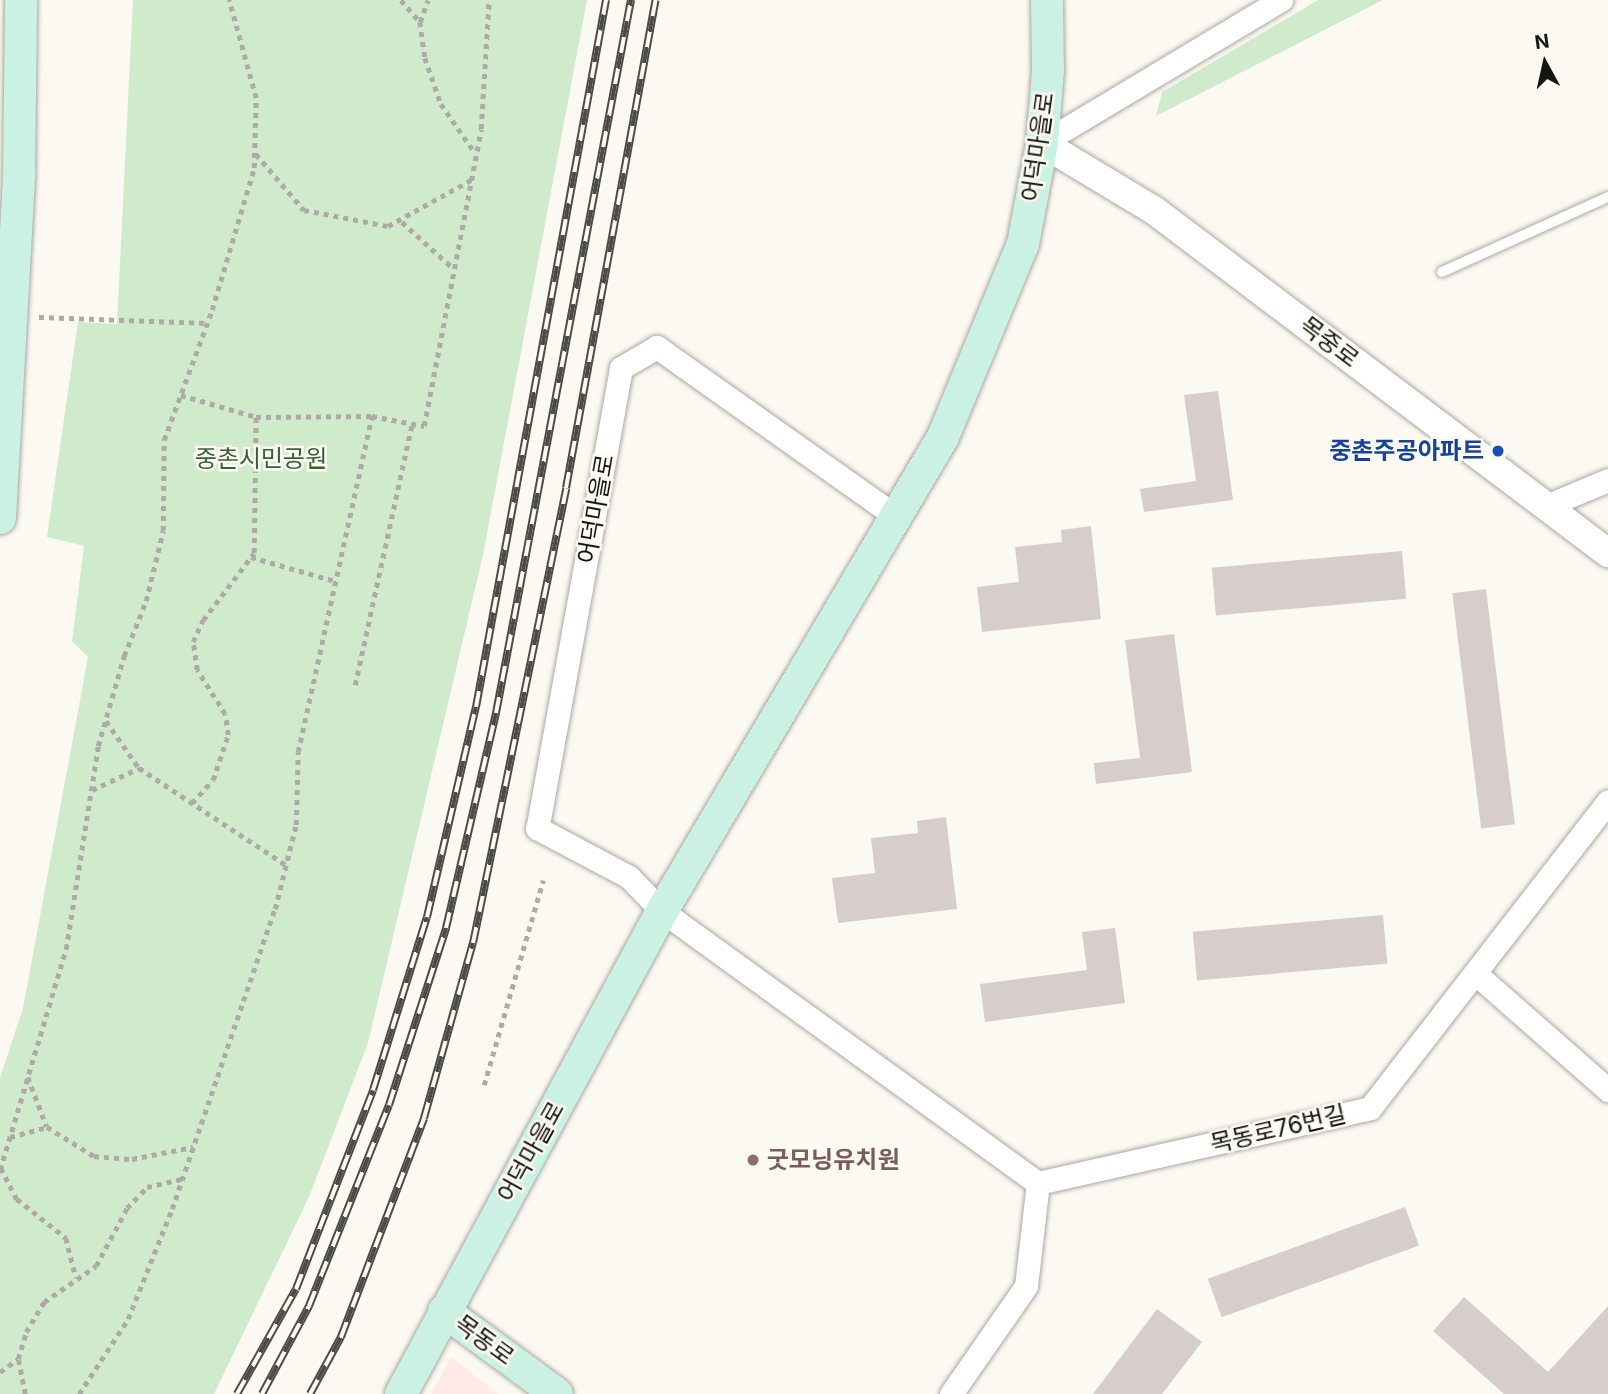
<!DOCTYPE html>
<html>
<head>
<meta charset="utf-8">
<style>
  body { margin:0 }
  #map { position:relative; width:1608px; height:1394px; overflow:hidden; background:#fcf9f2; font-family:Inter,"Noto Sans KR",sans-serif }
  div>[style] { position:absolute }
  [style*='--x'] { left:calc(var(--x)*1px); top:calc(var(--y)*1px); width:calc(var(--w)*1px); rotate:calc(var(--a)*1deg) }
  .education>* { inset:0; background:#ffeae5 }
  .green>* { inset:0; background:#d0eacc }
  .building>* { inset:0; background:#d7cecc; transform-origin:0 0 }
  .path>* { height:4.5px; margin-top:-2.25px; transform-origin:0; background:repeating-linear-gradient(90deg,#aeaba6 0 5px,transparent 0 10px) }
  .roads { filter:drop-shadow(0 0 2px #aaa8a1) drop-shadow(0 0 2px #aaa8a1) }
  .service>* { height:10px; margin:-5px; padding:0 5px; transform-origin:5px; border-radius:5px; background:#fff }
  .minor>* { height:23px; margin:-11.5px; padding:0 11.5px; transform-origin:11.5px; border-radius:11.5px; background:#fff }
  .tertiary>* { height:28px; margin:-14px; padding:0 14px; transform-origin:14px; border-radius:14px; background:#fff }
  .secondary>* { height:32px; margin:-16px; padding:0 16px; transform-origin:16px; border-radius:16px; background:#cbf1e5 }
  .rail>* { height:8px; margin-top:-4px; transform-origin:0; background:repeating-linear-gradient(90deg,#fcf9f2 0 16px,#4c4b47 0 32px); box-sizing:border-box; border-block:2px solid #4c4b47 }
  .dots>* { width:19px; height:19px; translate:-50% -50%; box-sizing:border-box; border:4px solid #fcf9f2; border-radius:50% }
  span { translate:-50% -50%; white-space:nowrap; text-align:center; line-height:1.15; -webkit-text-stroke:5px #fcf9f2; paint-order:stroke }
  .street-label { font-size:24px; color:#161512 }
  .transit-label { font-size:24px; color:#164399; font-weight:700 }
  .right { translate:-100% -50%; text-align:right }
  .park-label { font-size:24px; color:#375f32 }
  .education-label { font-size:24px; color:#785e54; font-weight:700 }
  .left { translate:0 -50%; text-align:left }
  .north { position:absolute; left:1510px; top:28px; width:70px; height:70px; -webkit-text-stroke:5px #fcf9f2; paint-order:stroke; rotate:352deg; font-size:19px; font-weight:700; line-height:28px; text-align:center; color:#161512 }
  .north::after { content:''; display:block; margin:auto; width:24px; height:32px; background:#161512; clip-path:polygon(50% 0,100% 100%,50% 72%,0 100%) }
</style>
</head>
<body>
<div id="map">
  <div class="education">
    <i style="clip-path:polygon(451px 1357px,498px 1394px,431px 1394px)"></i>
  </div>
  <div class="green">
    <i style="clip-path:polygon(133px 0,587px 0,483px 555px,368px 1043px,309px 1197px,214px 1394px,0 1394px,0 1078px,23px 1008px,88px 657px,72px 641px,84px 546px,47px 537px,78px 322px,117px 324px)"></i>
    <i style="clip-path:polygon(1318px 0,1383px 0,1156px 116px,1162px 92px)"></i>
  </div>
  <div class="building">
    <i style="clip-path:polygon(1218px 391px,1233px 500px,1144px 512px,1140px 489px,1196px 481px,1184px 395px)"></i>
    <i style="clip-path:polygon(1091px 526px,1101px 619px,982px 632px,977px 587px,1019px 582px,1015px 547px,1062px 542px,1061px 530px)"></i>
    <i style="left:1402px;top:551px;width:48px;height:191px;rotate:85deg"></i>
    <i style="left:1486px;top:589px;width:237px;height:34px;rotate:83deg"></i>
    <i style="clip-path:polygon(1174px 634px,1192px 772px,1096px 784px,1094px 763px,1140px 758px,1125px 640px)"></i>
    <i style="clip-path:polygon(946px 817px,957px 909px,838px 923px,832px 878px,875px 873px,871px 838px,918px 833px,917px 821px)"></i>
    <i style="left:1383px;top:915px;width:49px;height:191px;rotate:85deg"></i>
    <i style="clip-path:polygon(1115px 928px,1125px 1003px,985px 1022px,980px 984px,1087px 970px,1082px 932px)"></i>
    <i style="left:1405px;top:1207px;width:41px;height:210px;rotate:70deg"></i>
    <i style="clip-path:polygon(1464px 1297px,1548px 1372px,1608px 1306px,1608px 1394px,1504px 1394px,1433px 1331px)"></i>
    <i style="clip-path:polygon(1157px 1309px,1202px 1342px,1162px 1394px,1093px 1394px)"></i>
  </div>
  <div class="path">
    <i style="--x:401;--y:0;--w:29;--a:49"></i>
    <i style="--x:420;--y:22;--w:36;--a:82"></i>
    <i style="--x:425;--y:58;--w:49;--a:70.8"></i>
    <i style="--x:441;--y:104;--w:60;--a:55.2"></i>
    <i style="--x:420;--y:22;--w:23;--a:-70"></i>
    <i style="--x:256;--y:154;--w:74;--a:49.4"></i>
    <i style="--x:304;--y:210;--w:86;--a:10.8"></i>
    <i style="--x:388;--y:226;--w:95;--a:-29"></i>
    <i style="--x:402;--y:222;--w:70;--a:42.1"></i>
    <i style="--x:39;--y:317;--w:169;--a:2"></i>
    <i style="--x:181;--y:395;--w:78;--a:16.3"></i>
    <i style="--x:256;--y:417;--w:116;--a:-0.5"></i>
    <i style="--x:251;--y:557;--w:87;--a:15.9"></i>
    <i style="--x:355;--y:685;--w:268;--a:-77.7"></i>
    <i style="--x:106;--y:721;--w:57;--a:54.9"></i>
    <i style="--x:92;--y:790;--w:52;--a:-25.1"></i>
    <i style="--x:139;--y:768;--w:176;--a:33.4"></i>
    <i style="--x:192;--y:803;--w:31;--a:-48"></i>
    <i style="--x:213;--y:780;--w:47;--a:-71.6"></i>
    <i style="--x:228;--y:735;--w:21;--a:-98"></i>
    <i style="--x:225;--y:714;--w:52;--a:-122.5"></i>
    <i style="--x:197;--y:670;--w:28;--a:-98"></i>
    <i style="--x:193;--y:642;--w:24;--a:-66"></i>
    <i style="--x:203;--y:620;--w:84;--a:-52.7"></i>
    <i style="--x:254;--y:553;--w:136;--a:-89.2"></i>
    <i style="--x:28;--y:1077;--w:53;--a:69.2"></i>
    <i style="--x:484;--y:1085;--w:213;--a:-73.9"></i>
    <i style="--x:10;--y:1137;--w:38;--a:-15"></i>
    <i style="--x:47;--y:1127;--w:55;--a:31.7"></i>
    <i style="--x:94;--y:1156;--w:38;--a:5"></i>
    <i style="--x:132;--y:1159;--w:62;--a:-11.1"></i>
    <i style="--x:1;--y:1168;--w:35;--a:63"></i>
    <i style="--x:17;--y:1199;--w:63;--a:38.5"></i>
    <i style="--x:66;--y:1238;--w:41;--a:76"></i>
    <i style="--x:0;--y:1170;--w:231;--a:-73.4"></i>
    <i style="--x:66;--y:949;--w:206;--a:-81"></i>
    <i style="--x:98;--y:746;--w:94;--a:-73.9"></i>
    <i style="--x:124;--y:656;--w:59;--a:-68.2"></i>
    <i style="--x:146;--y:601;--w:72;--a:-76.3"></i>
    <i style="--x:163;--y:531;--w:91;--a:-89.4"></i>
    <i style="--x:164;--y:440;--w:139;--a:-69.7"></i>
    <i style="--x:212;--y:310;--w:148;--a:-73.5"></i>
    <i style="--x:254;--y:168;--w:70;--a:-88.4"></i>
    <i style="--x:256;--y:98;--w:102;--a:-105.4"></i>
    <i style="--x:0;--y:1372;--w:22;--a:-36"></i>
    <i style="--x:25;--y:1394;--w:36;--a:-101"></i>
    <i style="--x:18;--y:1359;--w:28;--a:-73"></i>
    <i style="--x:26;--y:1332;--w:35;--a:-59"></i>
    <i style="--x:44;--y:1302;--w:63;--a:-34.7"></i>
    <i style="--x:96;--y:1266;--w:66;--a:-61.9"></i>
    <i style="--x:127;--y:1208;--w:29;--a:-46"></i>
    <i style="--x:147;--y:1187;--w:36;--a:-13"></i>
    <i style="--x:79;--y:1394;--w:90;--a:-56.8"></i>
    <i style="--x:128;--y:1319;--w:118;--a:-68.2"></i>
    <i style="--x:172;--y:1209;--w:317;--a:-71.1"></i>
    <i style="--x:275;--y:909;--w:87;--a:-76"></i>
    <i style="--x:296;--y:825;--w:73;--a:-88.4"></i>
    <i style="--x:298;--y:752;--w:344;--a:-77.6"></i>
    <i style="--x:372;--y:416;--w:53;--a:10.9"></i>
    <i style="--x:424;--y:426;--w:302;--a:-79.1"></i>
    <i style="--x:481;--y:129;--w:129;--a:-86.5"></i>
  </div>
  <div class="roads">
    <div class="service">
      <i style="--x:1442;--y:272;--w:182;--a:-24.3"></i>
    </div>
    <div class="minor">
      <i style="--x:1042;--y:143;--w:279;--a:-30.9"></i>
      <i style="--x:1546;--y:506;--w:67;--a:-22.8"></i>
      <i style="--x:894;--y:515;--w:291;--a:-144.7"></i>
      <i style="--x:657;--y:347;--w:42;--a:149.7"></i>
      <i style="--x:621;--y:368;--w:468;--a:100.3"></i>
      <i style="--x:537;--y:828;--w:104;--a:28"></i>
      <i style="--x:629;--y:877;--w:47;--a:45.9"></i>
      <i style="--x:662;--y:911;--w:464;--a:35.9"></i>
      <i style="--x:1476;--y:974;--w:176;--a:41.3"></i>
      <i style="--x:951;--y:1394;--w:131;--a:-55.2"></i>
      <i style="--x:1026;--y:1286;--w:104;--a:-83.4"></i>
      <i style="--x:1038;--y:1183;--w:340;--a:-12.7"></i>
      <i style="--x:1370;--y:1108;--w:388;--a:-52.2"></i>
    </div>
    <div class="tertiary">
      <i style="--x:1042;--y:143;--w:132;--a:31"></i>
      <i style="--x:1155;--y:211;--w:568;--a:37.05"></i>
    </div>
    <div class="secondary">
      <i style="--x:0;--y:518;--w:346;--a:-86.8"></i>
      <i style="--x:19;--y:173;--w:173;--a:-89.3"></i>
      <i style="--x:444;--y:1311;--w:140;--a:36.3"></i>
      <i style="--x:401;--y:1394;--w:549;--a:-61.61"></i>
      <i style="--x:662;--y:911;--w:551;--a:-59.34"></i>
      <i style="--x:943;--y:437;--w:209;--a:-67.5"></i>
      <i style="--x:1023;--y:244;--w:103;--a:-79.3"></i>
      <i style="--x:1042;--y:143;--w:72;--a:-85.2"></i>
      <i style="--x:1048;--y:71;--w:71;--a:-90.8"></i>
    </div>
  </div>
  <div class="rail">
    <i style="--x:237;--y:1394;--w:120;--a:-60.7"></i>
    <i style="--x:296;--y:1289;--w:213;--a:-68.8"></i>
    <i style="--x:373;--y:1090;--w:181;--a:-72.7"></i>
    <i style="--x:427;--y:917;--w:216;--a:-76.9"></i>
    <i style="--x:476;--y:707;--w:719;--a:-79.58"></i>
    <i style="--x:262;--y:1394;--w:100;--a:-61.9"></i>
    <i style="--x:309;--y:1306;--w:216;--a:-68.3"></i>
    <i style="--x:389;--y:1105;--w:186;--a:-72.1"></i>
    <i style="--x:446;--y:928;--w:221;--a:-76.9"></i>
    <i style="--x:496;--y:713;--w:726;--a:-79.28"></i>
    <i style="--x:310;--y:1394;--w:65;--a:-61.5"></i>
    <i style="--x:341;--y:1337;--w:234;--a:-69.2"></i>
    <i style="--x:424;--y:1118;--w:182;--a:-74.4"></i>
    <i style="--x:473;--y:943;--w:464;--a:-78.4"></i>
    <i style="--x:566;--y:488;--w:496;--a:-79.6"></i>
  </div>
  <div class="dots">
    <i style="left:1498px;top:451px;background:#1a4fb4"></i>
    <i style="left:753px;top:1160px;background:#8d6e63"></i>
  </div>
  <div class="street-label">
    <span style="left:1038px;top:147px;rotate:-82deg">어덕마을로</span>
    <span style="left:1329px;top:342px;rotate:37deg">목중로</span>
    <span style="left:596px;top:509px;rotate:-80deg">어덕마을로</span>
    <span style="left:1278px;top:1129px;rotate:-13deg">목동로76번길</span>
    <span style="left:531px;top:1152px;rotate:-61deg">어덕마을로</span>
    <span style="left:484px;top:1340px;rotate:36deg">목동로</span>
  </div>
  <div class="transit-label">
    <span class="right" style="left:1484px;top:451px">중촌주공아파트</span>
  </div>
  <div class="park-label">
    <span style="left:261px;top:459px">중촌시민공원</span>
  </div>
  <div class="education-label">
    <span class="left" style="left:767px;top:1160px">굿모닝유치원</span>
  </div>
  <div class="north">N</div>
</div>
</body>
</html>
